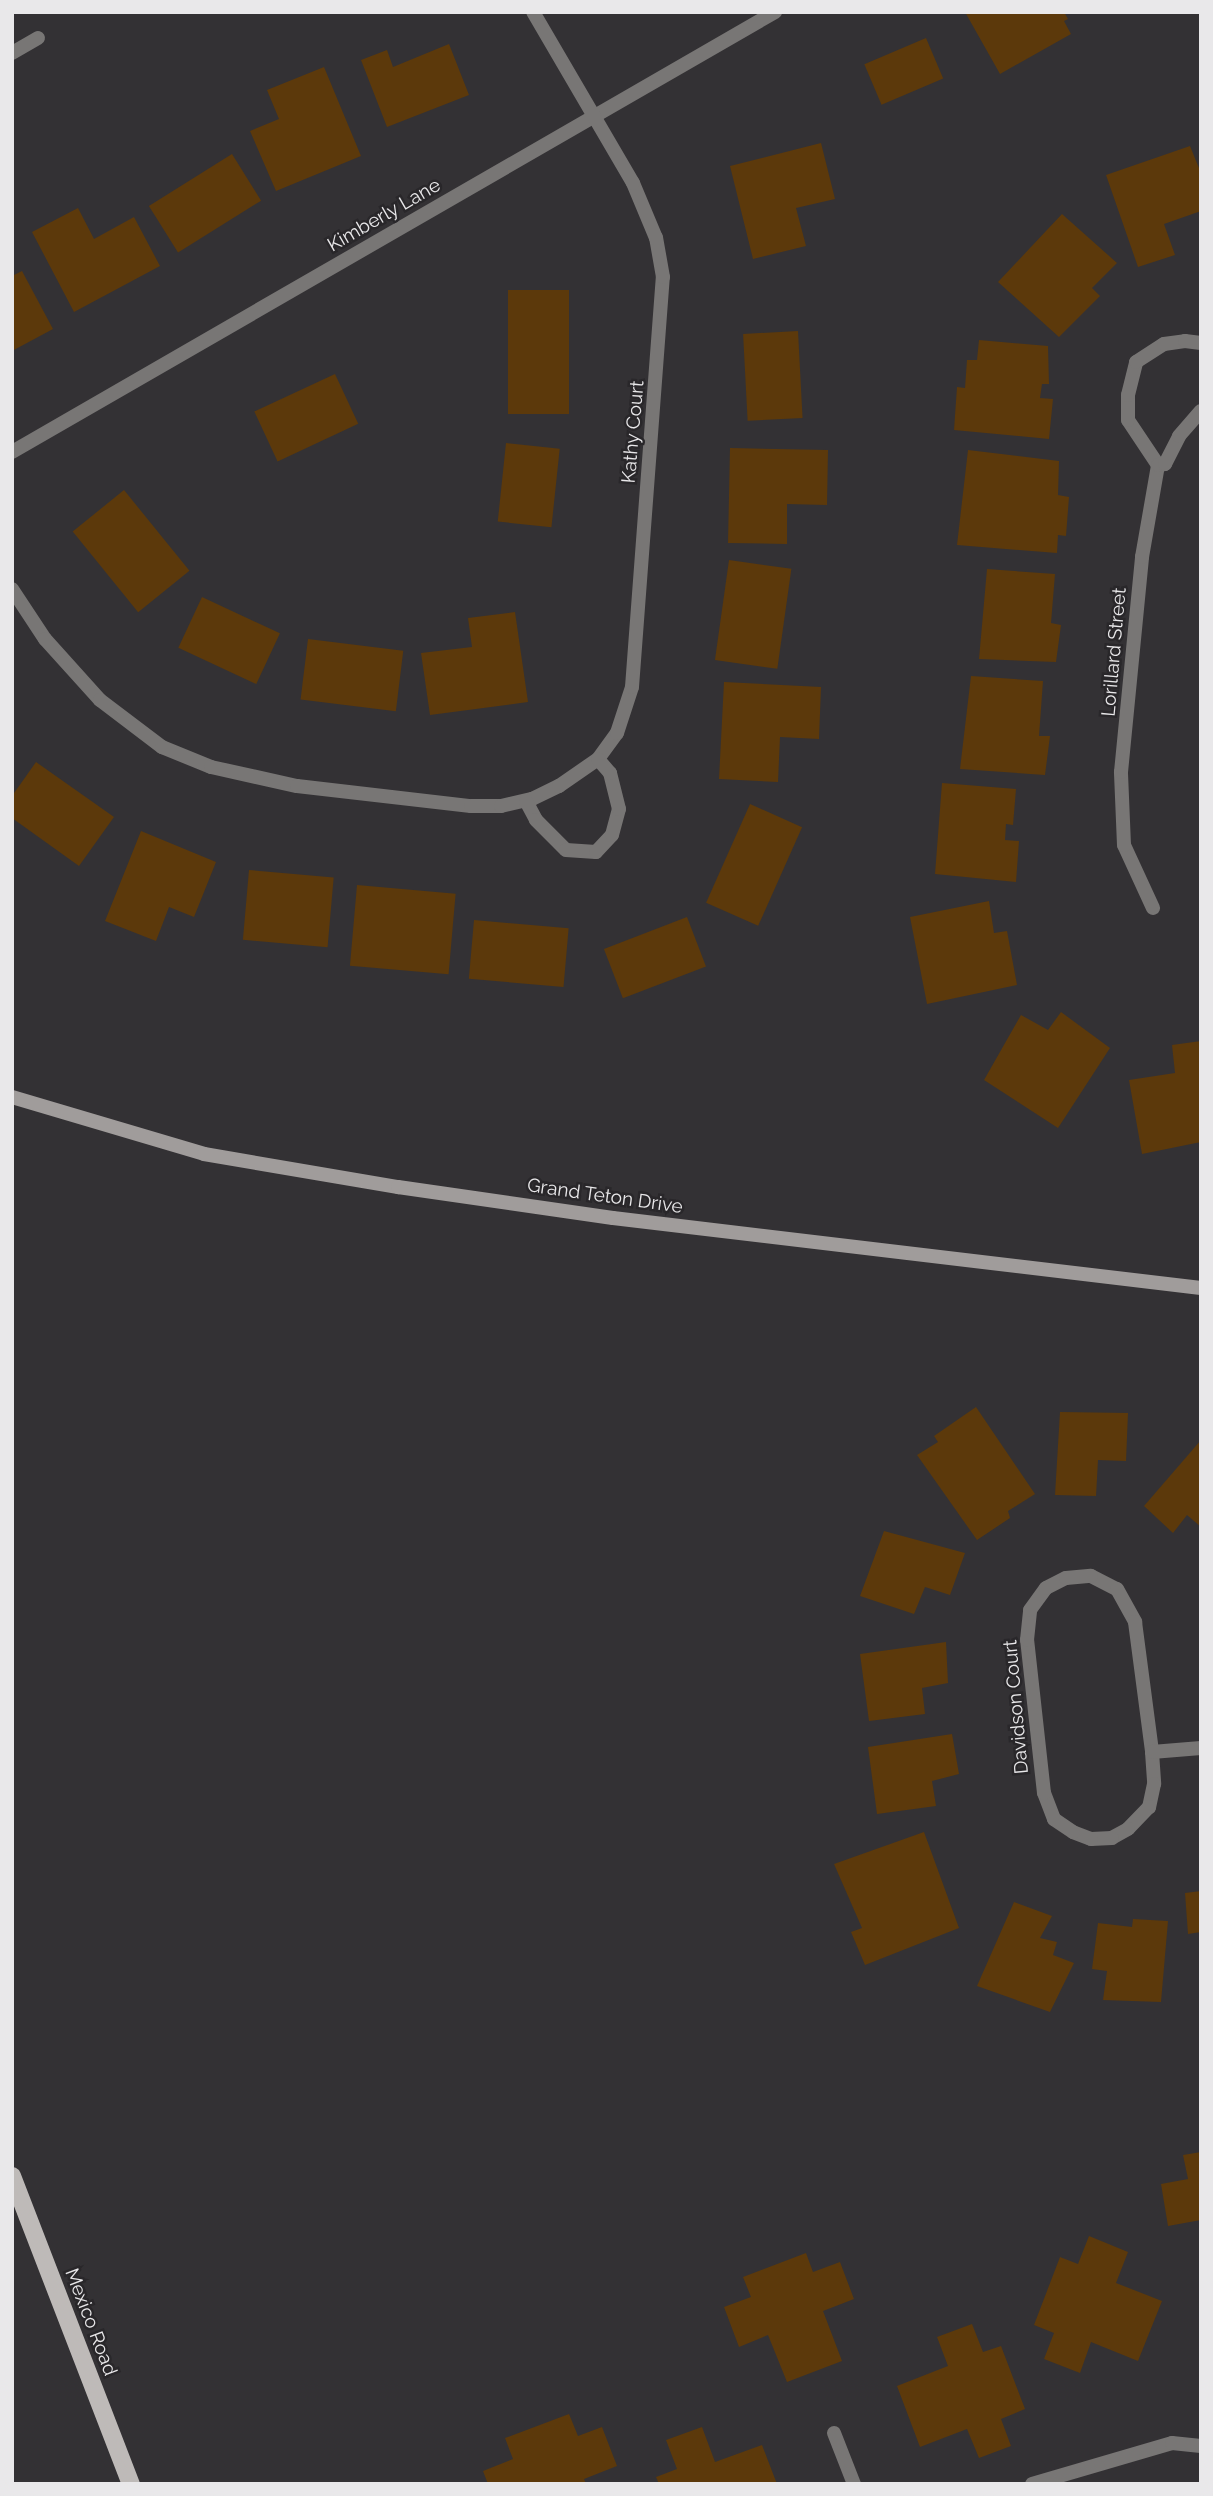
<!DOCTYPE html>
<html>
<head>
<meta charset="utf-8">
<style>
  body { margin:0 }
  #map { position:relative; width:1213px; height:2496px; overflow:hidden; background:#333134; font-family:Raleway,sans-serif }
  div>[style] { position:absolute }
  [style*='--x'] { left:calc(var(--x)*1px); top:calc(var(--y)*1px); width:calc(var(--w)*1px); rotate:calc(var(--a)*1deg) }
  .building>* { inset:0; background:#5c390b; transform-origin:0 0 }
  .lane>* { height:14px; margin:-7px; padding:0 7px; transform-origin:7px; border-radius:7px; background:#787675 }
  .street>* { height:14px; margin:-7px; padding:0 7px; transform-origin:7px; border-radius:7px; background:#787675 }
  .secondary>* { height:14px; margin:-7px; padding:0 7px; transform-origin:7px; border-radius:7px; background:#a09c9b }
  .primary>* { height:18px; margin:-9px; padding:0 9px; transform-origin:9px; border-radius:9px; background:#bebab8 }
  span { translate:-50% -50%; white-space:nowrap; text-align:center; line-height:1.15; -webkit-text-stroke:5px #29272a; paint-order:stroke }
  .street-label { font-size:19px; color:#e9e8ea }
  .frame { position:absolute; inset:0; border:14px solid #e9e8ea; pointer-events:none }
</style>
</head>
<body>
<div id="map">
  <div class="building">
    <i style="clip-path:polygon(965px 12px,1064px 12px,1068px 19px,1064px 21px,1071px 34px,1000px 74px)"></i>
    <i style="left:926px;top:38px;width:44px;height:67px;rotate:67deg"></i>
    <i style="clip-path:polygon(449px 44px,469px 95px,387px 127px,361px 60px,387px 50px,393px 67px)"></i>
    <i style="clip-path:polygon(324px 67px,361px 156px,276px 191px,250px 131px,279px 119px,267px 90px)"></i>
    <i style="clip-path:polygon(821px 143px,835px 199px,796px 208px,806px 246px,753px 259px,730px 166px)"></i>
    <i style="clip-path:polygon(1190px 146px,1201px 173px,1201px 211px,1164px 224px,1175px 255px,1138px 267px,1106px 175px)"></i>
    <i style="left:232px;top:154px;width:55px;height:98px;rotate:58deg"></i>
    <i style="clip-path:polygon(78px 208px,94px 239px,134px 217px,160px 266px,74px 312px,32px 232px)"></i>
    <i style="clip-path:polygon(1062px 214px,1117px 263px,1092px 288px,1100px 296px,1059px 337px,998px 282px)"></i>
    <i style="clip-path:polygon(22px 271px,53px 329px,12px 351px,12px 276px)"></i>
    <i style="left:508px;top:290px;width:61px;height:124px"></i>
    <i style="left:798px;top:331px;width:87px;height:55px;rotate:87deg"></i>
    <i style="clip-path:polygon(979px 340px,1048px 346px,1049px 384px,1042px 384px,1040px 398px,1053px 399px,1049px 439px,954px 430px,957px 387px,965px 388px,967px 360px,977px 360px)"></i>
    <i style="left:335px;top:374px;width:55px;height:89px;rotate:65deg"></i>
    <i style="left:506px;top:443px;width:54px;height:79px;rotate:6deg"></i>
    <i style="clip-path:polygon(730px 448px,828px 450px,827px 505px,787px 504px,787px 544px,728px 543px)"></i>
    <i style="clip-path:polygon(968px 450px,1059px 461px,1058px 495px,1069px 497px,1066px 536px,1058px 535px,1057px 553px,957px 545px)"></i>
    <i style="left:124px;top:490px;width:104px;height:66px;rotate:51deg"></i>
    <i style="left:729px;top:560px;width:63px;height:101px;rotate:8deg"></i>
    <i style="clip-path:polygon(987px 569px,1055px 574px,1051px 623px,1061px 625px,1056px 662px,979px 659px)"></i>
    <i style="left:202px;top:597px;width:86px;height:56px;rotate:25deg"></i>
    <i style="clip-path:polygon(515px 612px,528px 702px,430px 715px,421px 653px,472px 647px,468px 618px)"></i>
    <i style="left:308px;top:639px;width:96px;height:61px;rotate:7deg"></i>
    <i style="clip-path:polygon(971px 676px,1043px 681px,1039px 736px,1050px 736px,1045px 775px,960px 769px)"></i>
    <i style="clip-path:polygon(724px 682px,821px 687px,819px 739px,780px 737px,778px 782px,719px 779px)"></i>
    <i style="clip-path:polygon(36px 762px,114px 817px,79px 866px,12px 818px,12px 796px)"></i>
    <i style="clip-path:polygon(942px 783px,1016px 789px,1013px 825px,1006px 824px,1005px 840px,1019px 841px,1016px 882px,935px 874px)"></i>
    <i style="left:750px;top:804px;width:57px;height:108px;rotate:24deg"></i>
    <i style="clip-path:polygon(141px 831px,216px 862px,194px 917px,169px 907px,156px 941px,105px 921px)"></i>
    <i style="left:249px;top:870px;width:85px;height:70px;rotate:5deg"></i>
    <i style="left:357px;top:885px;width:99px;height:81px;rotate:5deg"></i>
    <i style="clip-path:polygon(989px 901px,994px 933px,1007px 931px,1017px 985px,927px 1004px,910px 917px)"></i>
    <i style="left:687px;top:917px;width:53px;height:89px;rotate:69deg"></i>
    <i style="left:474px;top:920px;width:95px;height:59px;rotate:5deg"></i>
    <i style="clip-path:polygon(1061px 1012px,1110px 1048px,1058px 1128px,984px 1080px,1021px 1015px,1048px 1030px)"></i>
    <i style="clip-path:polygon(1201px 1041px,1201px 1142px,1142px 1154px,1129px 1080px,1175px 1073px,1172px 1045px)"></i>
    <i style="clip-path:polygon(976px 1407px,1035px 1494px,1008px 1511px,1010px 1518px,977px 1540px,917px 1455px,938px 1442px,934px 1436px)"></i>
    <i style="clip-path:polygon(1060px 1412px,1128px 1413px,1126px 1461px,1098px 1460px,1096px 1496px,1055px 1495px)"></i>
    <i style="clip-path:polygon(1201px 1440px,1201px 1527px,1187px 1515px,1173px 1533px,1144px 1506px)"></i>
    <i style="clip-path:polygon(884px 1531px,965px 1553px,950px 1595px,925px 1587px,914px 1614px,860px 1596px)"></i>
    <i style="clip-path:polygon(946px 1642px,948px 1683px,922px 1688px,925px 1714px,869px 1721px,860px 1654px)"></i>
    <i style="clip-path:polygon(952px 1734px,959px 1774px,932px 1781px,936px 1806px,877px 1814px,868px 1747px)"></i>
    <i style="clip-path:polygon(924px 1832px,959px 1928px,865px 1965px,851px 1932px,862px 1928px,834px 1864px)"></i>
    <i style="clip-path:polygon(1201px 1891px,1201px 1932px,1188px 1934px,1185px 1893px)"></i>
    <i style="clip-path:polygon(1014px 1902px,1052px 1916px,1040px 1938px,1057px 1942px,1053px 1955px,1074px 1963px,1050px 2012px,977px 1986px)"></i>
    <i style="clip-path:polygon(1133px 1919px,1168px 1921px,1161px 2002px,1103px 2000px,1107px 1971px,1092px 1969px,1098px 1923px,1132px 1927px)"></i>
    <i style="clip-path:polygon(1201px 2152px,1201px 2220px,1168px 2226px,1161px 2184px,1188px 2179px,1183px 2155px)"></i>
    <i style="clip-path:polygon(1089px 2236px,1128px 2252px,1116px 2283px,1162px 2301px,1138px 2361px,1091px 2342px,1080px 2373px,1044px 2359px,1054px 2333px,1034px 2325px,1060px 2257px,1078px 2264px)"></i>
    <i style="clip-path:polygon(806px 2253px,813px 2272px,840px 2262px,854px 2299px,823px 2311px,842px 2361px,787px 2382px,768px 2335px,739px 2347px,724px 2307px,751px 2297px,743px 2277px)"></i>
    <i style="clip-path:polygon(972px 2324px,983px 2352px,1001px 2346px,1025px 2409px,1001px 2419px,1011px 2446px,979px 2458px,967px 2429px,920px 2447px,897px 2386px,948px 2366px,937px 2337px)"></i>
    <i style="clip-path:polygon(569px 2414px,578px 2436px,602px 2427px,617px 2466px,584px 2479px,586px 2484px,488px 2484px,483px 2471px,513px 2459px,505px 2438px)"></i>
    <i style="clip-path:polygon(702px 2427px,715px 2462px,762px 2445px,777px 2484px,659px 2484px,656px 2477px,677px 2469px,666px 2440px)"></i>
  </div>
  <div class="lane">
    <i style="--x:12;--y:53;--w:30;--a:-30"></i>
    <i style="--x:834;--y:2433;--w:55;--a:68.6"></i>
    <i style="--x:1032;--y:2484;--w:146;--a:-16.3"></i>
    <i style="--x:1172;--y:2443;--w:29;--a:6"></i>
  </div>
  <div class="street">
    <i style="--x:12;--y:452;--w:881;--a:-29.97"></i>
    <i style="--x:1158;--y:465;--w:54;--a:-123.7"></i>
    <i style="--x:1128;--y:420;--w:25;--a:-90"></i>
    <i style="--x:1128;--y:395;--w:34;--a:-76"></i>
    <i style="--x:1136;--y:362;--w:33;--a:-33"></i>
    <i style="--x:1164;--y:344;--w:21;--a:-8"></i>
    <i style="--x:1185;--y:341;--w:16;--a:7"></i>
    <i style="--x:12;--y:589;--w:60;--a:56.6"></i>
    <i style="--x:45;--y:639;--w:82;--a:48"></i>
    <i style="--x:100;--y:700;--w:78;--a:37.2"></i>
    <i style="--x:162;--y:747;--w:53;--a:22.2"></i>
    <i style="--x:211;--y:767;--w:88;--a:12.5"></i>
    <i style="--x:297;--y:786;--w:175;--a:6.6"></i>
    <i style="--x:471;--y:806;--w:30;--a:0"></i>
    <i style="--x:501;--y:806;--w:32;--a:-13"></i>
    <i style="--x:532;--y:799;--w:30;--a:-26"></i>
    <i style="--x:559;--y:786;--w:47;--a:-34.7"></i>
    <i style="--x:598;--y:759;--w:32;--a:-54"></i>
    <i style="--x:617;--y:733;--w:48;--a:-71.9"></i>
    <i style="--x:632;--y:687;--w:411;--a:-85.7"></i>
    <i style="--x:663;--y:277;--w:40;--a:-100"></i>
    <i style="--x:656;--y:238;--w:60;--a:-112.7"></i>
    <i style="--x:633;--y:183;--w:198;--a:-120.3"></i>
    <i style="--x:526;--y:801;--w:21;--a:62"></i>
    <i style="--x:536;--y:820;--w:42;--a:45"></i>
    <i style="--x:566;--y:850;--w:30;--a:4"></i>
    <i style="--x:596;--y:852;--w:23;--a:-47"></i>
    <i style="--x:612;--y:835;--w:27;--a:-75"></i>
    <i style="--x:619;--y:809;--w:37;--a:-104"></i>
    <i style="--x:610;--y:773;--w:18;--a:-131"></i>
    <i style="--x:1153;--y:908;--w:69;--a:-114.7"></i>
    <i style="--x:1124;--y:845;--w:73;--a:-92.4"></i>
    <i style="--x:1121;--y:772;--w:216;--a:-84.4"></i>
    <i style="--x:1142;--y:557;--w:93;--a:-80.1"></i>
    <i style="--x:1158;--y:465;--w:7;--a:-8"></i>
    <i style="--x:1165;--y:464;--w:31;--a:-63"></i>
    <i style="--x:1179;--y:436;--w:33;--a:-49"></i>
    <i style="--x:1091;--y:1576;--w:29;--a:27"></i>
    <i style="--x:1117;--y:1589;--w:38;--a:61"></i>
    <i style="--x:1135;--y:1622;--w:131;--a:82.5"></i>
    <i style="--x:1152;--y:1752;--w:32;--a:86"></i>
    <i style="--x:1154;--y:1784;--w:24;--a:102"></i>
    <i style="--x:1149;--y:1807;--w:30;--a:134"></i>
    <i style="--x:1128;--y:1829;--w:18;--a:151"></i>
    <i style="--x:1112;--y:1838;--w:21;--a:177"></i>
    <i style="--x:1091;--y:1839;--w:19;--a:-159"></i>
    <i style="--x:1073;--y:1832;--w:23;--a:-146"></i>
    <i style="--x:1054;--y:1819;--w:28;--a:-111"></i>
    <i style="--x:1044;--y:1793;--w:154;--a:-96.3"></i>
    <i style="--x:1027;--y:1640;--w:30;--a:-84"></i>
    <i style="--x:1030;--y:1610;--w:27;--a:-54"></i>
    <i style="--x:1046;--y:1588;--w:22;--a:-27"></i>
    <i style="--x:1066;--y:1578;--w:25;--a:-5"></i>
    <i style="--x:1152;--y:1752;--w:49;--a:-4.7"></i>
  </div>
  <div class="secondary">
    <i style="--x:12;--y:1097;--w:200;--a:16.5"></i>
    <i style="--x:204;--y:1154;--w:197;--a:9.7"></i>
    <i style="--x:398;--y:1187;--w:217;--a:8.2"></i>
    <i style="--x:613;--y:1218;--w:592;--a:6.79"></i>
  </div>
  <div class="primary">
    <i style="--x:12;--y:2176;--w:330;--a:68.9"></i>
  </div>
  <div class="street-label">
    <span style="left:384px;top:215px;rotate:-30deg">Kimberly Lane</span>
    <span style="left:633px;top:432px;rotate:-85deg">Kathy Court</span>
    <span style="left:1114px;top:652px;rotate:-85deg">Lorillard Street</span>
    <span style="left:605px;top:1196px;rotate:8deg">Grand Teton Drive</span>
    <span style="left:1016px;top:1707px;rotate:-95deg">Davidson Court</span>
    <span style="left:91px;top:2322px;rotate:69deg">Mexico Road</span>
  </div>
  <div class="frame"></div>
</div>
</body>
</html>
